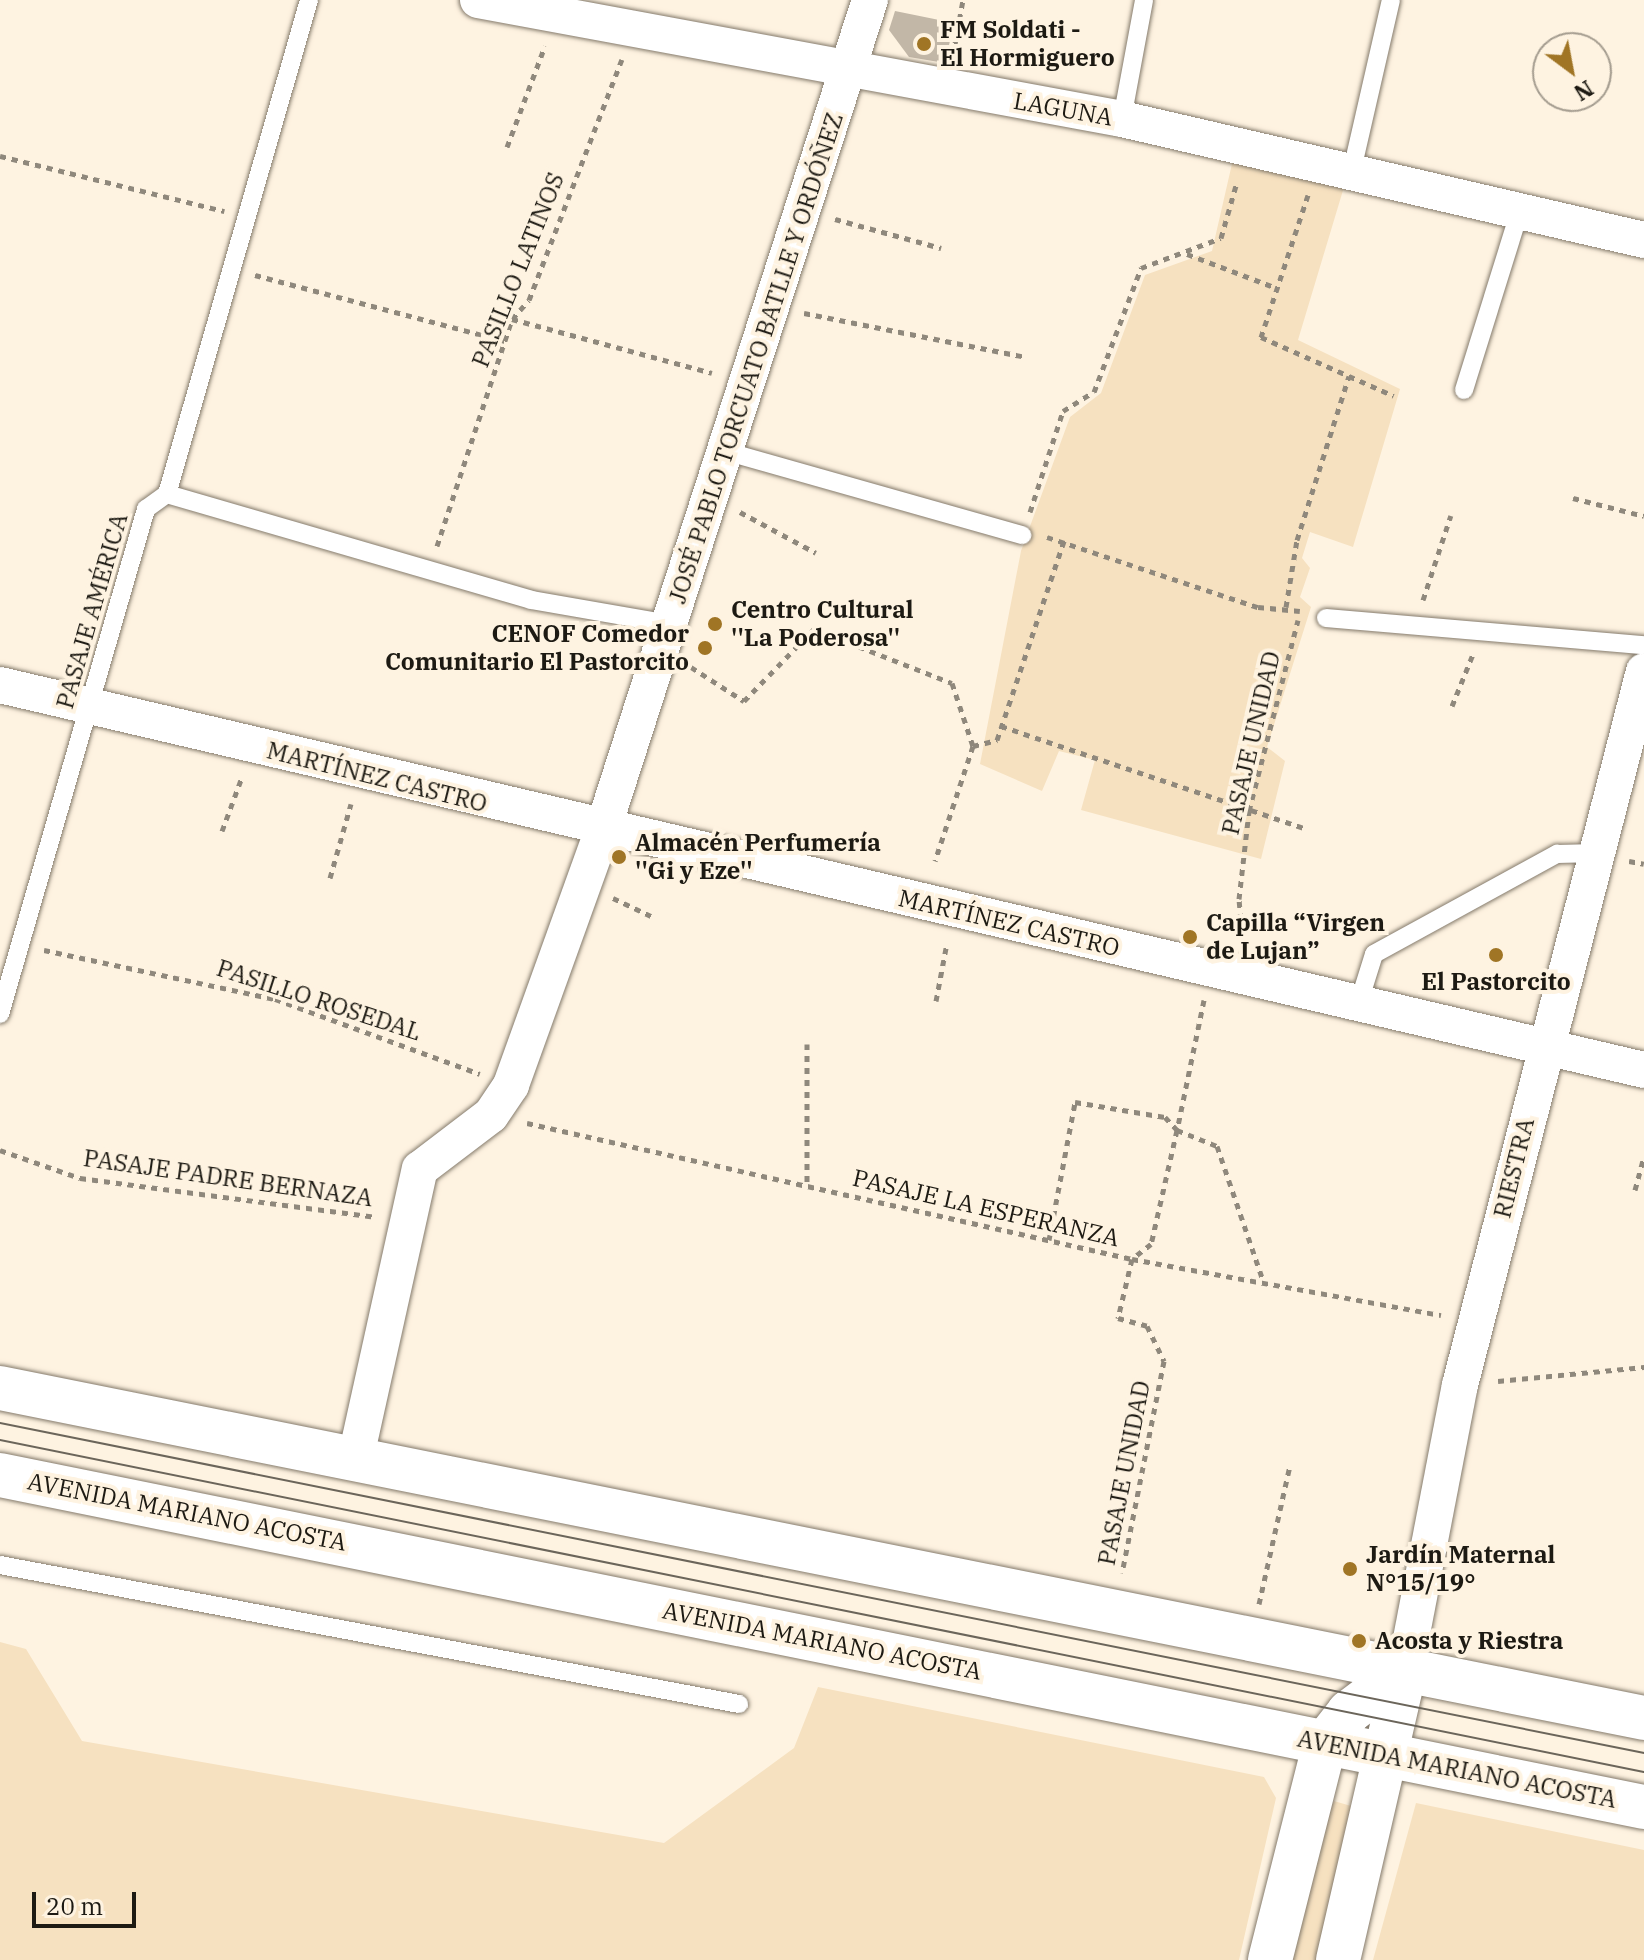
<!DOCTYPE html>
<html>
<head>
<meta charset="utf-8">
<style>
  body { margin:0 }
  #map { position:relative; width:1644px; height:1960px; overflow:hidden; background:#fef3e1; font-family:"IBM Plex Serif",serif }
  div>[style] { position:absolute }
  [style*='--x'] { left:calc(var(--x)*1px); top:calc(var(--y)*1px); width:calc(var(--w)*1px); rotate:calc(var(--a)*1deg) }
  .green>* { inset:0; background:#f6e1c0 }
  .building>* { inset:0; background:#c2b7a7 }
  .path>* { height:5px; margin-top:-2.5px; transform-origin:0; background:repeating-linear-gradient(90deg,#8f887c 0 6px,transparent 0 12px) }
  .roads { filter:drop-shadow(0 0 2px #847a6b) drop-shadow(0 0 2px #847a6b) }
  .lane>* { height:18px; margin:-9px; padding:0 9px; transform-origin:9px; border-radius:9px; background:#fff }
  .street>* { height:36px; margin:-18px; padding:0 18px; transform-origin:18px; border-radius:18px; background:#fff }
  .secondary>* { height:44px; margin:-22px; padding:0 22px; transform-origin:22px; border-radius:22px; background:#fff }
  .tram>* { height:2px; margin:-1px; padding:0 1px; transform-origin:1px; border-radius:1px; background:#6b655a }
  .dots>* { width:22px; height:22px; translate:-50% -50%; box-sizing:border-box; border:4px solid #fef3e1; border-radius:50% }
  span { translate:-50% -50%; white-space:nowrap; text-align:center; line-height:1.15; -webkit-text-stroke:8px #fef3e1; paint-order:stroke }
  .poi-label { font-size:24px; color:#1d1a13; font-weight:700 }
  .left { translate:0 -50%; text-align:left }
  .right { translate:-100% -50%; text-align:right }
  .street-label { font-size:24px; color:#1d1a13 }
  .north { position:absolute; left:1532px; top:32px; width:80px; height:80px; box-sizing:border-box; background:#fef3e1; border:2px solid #a49c8f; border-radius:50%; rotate:148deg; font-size:22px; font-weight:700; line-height:32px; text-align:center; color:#1d1a13 }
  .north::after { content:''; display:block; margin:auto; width:28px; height:36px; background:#a07525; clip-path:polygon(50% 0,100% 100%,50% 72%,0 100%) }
  .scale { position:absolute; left:32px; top:1892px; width:104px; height:36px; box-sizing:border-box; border:4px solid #1d1a13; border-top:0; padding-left:10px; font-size:24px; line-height:28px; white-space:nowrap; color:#1d1a13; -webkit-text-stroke:6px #fef3e1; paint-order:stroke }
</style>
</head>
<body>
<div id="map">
  <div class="green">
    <i style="clip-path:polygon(1234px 155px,1347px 177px,1298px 340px,1400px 389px,1353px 547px,1310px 532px,1302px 558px,1310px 568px,1300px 597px,1311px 607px,1267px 747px,1285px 761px,1261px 859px,1081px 810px,1095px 760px,1059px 751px,1042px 791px,980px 764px,1021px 551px,1070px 417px,1101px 393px,1145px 275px,1212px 251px)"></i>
    <i style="clip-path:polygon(0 1642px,26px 1649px,82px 1741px,664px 1843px,794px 1748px,818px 1687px,1264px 1777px,1276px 1798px,1239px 1960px,0 1960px)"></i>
    <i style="clip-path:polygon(1334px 1801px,1351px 1806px,1356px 1828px,1323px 1960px,1287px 1960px,1318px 1831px)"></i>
    <i style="clip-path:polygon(1416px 1803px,1644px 1850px,1644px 1960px,1373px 1960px)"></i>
  </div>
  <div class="building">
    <i style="clip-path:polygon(895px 11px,954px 23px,945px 63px,909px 57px,889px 30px)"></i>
  </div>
  <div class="path">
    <i style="--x:953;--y:55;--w:56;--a:-79.7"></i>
    <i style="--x:507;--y:147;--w:108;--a:-69.4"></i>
    <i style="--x:0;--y:156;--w:231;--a:13.8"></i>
    <i style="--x:1308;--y:195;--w:150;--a:108.3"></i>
    <i style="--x:1261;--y:337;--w:145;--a:23.9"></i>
    <i style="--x:835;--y:219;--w:110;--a:15.3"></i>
    <i style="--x:1187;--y:254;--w:93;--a:20.8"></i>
    <i style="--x:255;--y:275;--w:259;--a:14.8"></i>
    <i style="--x:804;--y:313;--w:227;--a:11.2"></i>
    <i style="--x:512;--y:319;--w:207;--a:15.1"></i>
    <i style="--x:1573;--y:498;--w:73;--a:14.2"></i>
    <i style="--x:740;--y:512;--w:86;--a:28.3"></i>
    <i style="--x:1030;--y:512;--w:106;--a:-71.9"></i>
    <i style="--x:1063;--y:411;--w:36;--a:-32"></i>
    <i style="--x:1094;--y:392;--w:133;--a:-69.2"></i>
    <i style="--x:1141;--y:268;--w:85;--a:-20.6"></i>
    <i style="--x:1221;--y:238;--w:58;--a:-74.1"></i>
    <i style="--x:1047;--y:537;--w:222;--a:18.4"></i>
    <i style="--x:1258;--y:607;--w:42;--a:5.4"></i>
    <i style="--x:437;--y:546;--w:239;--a:-71.7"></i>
    <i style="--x:512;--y:319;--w:25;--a:-48"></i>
    <i style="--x:529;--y:300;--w:258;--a:-68.9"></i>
    <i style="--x:1423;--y:600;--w:89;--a:-71.8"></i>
    <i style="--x:1286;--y:607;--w:68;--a:-80.7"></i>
    <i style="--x:1297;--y:540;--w:172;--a:-72.4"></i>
    <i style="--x:691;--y:667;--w:63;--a:32.7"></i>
    <i style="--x:744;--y:701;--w:100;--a:-45.8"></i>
    <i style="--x:814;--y:629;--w:148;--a:21.4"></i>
    <i style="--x:952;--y:683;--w:66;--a:71.6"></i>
    <i style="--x:973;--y:746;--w:121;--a:108.3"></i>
    <i style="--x:1452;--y:706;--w:56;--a:-68"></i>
    <i style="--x:1001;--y:726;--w:320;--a:18.6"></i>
    <i style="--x:973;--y:746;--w:25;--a:-14"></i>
    <i style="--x:997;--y:740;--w:213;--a:-71.4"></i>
    <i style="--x:222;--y:831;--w:58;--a:-69.7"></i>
    <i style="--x:1629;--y:861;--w:15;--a:11"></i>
    <i style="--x:330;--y:878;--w:77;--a:-74.2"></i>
    <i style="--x:613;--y:898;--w:42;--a:25.3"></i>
    <i style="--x:1243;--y:943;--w:44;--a:-95.2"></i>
    <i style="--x:1239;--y:899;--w:89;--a:-83.5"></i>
    <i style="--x:1249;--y:811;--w:197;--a:-75.6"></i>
    <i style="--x:44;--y:950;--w:236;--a:12"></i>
    <i style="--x:275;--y:999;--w:218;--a:20.1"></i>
    <i style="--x:1204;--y:1000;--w:133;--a:101.7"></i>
    <i style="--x:1177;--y:1130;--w:43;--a:21.8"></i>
    <i style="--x:1217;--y:1146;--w:142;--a:71.1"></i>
    <i style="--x:936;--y:1001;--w:59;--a:-79.3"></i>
    <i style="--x:807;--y:1044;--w:143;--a:90"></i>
    <i style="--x:527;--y:1123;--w:620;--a:12.67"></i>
    <i style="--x:1132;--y:1259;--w:314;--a:10.3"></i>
    <i style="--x:0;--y:1150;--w:85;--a:19.3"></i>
    <i style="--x:80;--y:1178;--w:299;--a:7.5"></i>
    <i style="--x:1635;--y:1190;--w:35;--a:-75"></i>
    <i style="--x:1049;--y:1240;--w:140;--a:-79.3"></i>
    <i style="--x:1075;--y:1102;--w:91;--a:9.5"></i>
    <i style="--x:1165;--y:1117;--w:18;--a:47"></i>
    <i style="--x:1177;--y:1130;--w:117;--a:102.8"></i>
    <i style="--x:1151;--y:1244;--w:24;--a:142"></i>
    <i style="--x:1132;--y:1259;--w:61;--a:103.3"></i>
    <i style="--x:1118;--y:1318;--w:30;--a:15"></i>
    <i style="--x:1147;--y:1326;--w:39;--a:64"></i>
    <i style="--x:1164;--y:1361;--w:216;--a:101.2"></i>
    <i style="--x:1498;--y:1381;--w:147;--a:-5.5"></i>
    <i style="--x:1259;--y:1604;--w:142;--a:-77.4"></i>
  </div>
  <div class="roads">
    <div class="lane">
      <i style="--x:1122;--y:119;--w:121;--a:-79.5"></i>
      <i style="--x:1352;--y:170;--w:174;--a:-77.1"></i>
      <i style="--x:1464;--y:390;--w:185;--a:-72.7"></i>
      <i style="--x:725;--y:451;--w:309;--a:15.8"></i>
      <i style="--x:167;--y:494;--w:379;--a:16.2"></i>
      <i style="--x:531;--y:600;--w:141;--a:9.8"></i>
      <i style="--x:1326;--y:618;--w:319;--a:4.9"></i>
      <i style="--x:1359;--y:1002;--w:50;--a:-72.6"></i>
      <i style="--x:1374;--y:954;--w:209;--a:-28.7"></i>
      <i style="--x:1557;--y:854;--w:40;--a:-1.4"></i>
      <i style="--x:0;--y:1014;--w:526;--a:-73.87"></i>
      <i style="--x:146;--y:509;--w:26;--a:-36"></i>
      <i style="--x:167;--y:494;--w:514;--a:-73.96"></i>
      <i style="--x:0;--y:1565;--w:752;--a:10.65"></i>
    </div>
    <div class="street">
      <i style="--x:478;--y:0;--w:655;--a:10.47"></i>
      <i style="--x:1122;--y:119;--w:536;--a:13.05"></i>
      <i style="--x:0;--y:685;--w:1688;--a:13.18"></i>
      <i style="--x:355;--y:1461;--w:299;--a:-77.5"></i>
      <i style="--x:420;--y:1169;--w:89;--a:-37.3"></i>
      <i style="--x:491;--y:1115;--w:36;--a:-56"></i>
      <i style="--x:511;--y:1085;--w:269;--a:-70.2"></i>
      <i style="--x:602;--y:832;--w:874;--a:-72.15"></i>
      <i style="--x:1405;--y:1670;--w:290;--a:-79.1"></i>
      <i style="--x:1460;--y:1385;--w:737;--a:-75.55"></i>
    </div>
    <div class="secondary">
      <i style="--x:0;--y:1388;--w:1677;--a:11.35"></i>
      <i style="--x:0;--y:1475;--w:1677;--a:11.42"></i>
      <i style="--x:1270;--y:1960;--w:224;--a:-75.8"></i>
      <i style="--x:1325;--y:1743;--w:39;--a:-52"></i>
      <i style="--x:1349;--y:1712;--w:70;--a:-36.9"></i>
      <i style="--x:1338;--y:1960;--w:298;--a:-77"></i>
    </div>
  </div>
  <div class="tram">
    <i style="--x:0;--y:1423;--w:1677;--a:11.35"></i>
    <i style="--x:0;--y:1440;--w:1677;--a:11.42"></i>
  </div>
  <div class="dots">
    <i style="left:924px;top:44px;background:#a07525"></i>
    <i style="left:715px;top:624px;background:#a07525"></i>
    <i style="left:705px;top:648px;background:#a07525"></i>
    <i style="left:619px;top:857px;background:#a07525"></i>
    <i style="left:1190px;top:937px;background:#a07525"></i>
    <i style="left:1496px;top:955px;background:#a07525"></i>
    <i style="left:1350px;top:1569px;background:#a07525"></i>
    <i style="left:1359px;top:1641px;background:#a07525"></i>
  </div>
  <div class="poi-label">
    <span class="left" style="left:940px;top:44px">FM Soldati -<br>El Hormiguero</span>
    <span class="left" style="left:731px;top:624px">Centro Cultural<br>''La Poderosa''</span>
    <span class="right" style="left:689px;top:648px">CENOF Comedor<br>Comunitario El Pastorcito</span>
    <span class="left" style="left:635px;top:857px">Almacén Perfumería<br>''Gi y Eze''</span>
    <span class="left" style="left:1206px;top:937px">Capilla “Virgen<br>de Lujan”</span>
    <span style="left:1496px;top:982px">El Pastorcito</span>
    <span class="left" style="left:1366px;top:1569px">Jardín Maternal<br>N°15/19°</span>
    <span class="left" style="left:1375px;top:1641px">Acosta y Riestra</span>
  </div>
  <div class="street-label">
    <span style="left:1063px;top:109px;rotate:10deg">LAGUNA</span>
    <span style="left:518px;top:270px;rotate:-68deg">PASILLO LATINOS</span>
    <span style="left:756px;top:358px;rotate:-72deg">JOSÉ PABLO TORCUATO BATLLE Y ORDÓÑEZ</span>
    <span style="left:92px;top:611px;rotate:-74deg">PASAJE AMÉRICA</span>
    <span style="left:1251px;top:743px;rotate:-77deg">PASAJE UNIDAD</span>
    <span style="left:377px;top:777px;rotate:14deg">MARTÍNEZ CASTRO</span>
    <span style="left:1009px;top:923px;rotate:13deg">MARTÍNEZ CASTRO</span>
    <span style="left:319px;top:1000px;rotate:18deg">PASILLO ROSEDAL</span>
    <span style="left:1514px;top:1168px;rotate:-76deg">RIESTRA</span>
    <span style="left:228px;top:1178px;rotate:8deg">PASAJE PADRE BERNAZA</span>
    <span style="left:986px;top:1208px;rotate:13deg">PASAJE LA ESPERANZA</span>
    <span style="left:1124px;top:1473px;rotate:-79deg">PASAJE UNIDAD</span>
    <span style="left:187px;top:1512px;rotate:11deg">AVENIDA MARIANO ACOSTA</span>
    <span style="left:822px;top:1641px;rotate:11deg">AVENIDA MARIANO ACOSTA</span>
    <span style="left:1457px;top:1769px;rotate:11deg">AVENIDA MARIANO ACOSTA</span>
  </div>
  <div class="north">N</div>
  <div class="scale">20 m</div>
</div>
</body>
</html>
